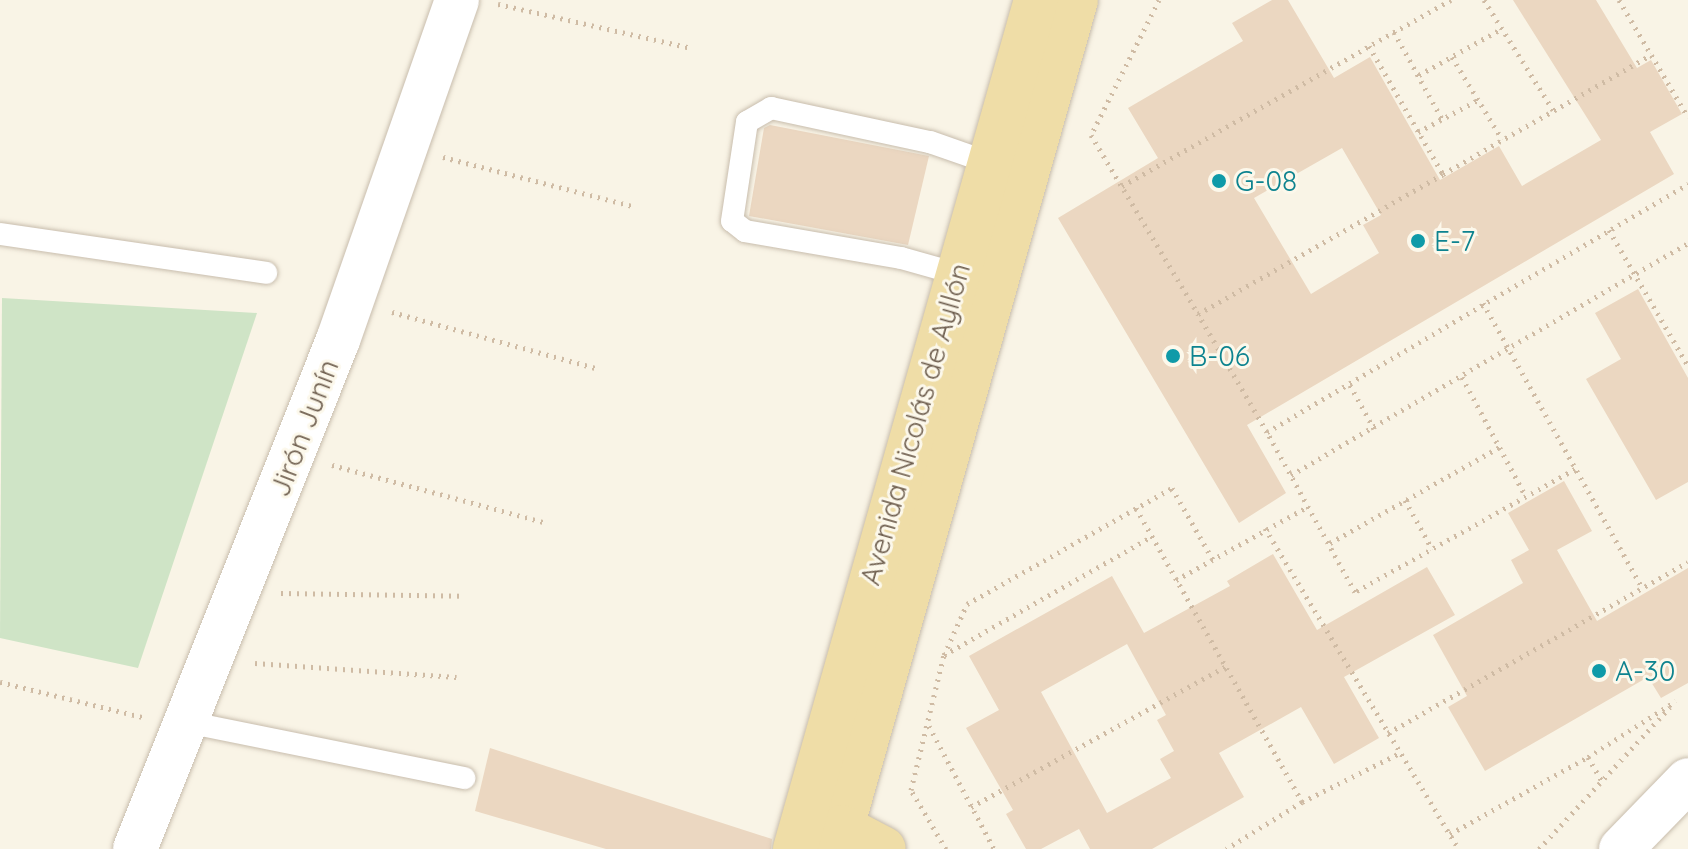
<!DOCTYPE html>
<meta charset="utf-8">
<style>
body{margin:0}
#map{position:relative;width:1688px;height:849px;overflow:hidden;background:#f9f4e6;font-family:Quicksand,sans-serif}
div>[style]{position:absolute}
.green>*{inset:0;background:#cfe4c6}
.building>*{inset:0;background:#ebd7c1}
.path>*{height:5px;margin-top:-2.5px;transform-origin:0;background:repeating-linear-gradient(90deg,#cfbba4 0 2px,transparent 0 8px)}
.roads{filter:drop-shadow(0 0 2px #c8bdad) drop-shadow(0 0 2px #c8bdad)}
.lane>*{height:22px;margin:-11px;padding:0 11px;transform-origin:11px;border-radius:11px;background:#fff}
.secondary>*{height:44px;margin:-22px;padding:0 22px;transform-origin:22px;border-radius:22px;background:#fff}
.primary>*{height:44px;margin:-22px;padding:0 22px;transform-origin:22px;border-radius:22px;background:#efdda7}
.dots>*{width:22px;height:22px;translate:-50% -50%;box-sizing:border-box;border:4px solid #fcf8eb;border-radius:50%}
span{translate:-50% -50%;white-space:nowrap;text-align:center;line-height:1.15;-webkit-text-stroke:6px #fcf8eb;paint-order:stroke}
.culture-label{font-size:28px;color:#0d838f}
.left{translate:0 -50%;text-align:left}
.street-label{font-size:28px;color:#6e5e4e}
</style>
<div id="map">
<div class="green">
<i style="clip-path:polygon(2px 298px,257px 313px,138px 668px,0 638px)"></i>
</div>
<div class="building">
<i style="clip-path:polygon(evenodd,1272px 0,1288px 0,1334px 78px,1370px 57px,1440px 180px,1499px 146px,1522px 186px,1601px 140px,1513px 0,1596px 0,1637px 68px,1651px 60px,1682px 114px,1650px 132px,1674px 174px,1247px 425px,1286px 493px,1239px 523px,1058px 218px,1158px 158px,1128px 108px,1243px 41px,1232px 23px,1272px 0,1342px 148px,1381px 215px,1363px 225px,1379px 253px,1311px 294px,1254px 198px,1342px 148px)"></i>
<i style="clip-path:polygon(770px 125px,929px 156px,908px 245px,749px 216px,764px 128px)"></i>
<i style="clip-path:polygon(1638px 289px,1688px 378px,1688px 482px,1656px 500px,1586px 379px,1621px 359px,1595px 313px)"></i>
<i style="clip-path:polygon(1564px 481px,1592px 531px,1557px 550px,1597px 621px,1688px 568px,1688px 683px,1661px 698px,1648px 677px,1485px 771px,1448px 707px,1467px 696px,1433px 635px,1523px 583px,1511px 560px,1529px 550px,1508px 513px)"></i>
<i style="clip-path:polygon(evenodd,1273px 554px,1317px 630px,1427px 567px,1455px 615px,1344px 677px,1379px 738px,1334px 764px,1301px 707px,1219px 753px,1244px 797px,1152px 849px,1090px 849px,1079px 829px,1041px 849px,1026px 849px,1006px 814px,1013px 810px,966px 728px,999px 710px,969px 656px,1112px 576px,1144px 633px,1230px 586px,1227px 581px,1273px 554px,1127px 644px,1166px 715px,1157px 720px,1174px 751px,1160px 759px,1171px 778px,1107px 813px,1041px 692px,1127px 644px)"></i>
<i style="clip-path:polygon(490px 748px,772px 839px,771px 849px,606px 849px,475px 811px)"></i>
</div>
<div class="path">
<i style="left:1159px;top:0;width:151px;rotate:116.7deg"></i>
<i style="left:1091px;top:135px;width:209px;rotate:59.1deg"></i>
<i style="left:1484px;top:0;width:130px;rotate:57.9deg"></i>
<i style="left:1619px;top:0;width:136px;rotate:59.5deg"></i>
<i style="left:498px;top:4px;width:195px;rotate:12.8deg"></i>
<i style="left:1394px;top:32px;width:99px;rotate:61.1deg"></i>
<i style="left:1369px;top:46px;width:148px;rotate:60deg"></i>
<i style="left:1443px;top:174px;width:240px;rotate:-29.8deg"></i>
<i style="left:1452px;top:57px;width:96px;rotate:58.6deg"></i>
<i style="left:1419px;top:75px;width:94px;rotate:-29.3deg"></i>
<i style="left:1418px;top:132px;width:68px;rotate:-28.1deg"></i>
<i style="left:443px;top:157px;width:195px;rotate:14.5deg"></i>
<i style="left:1122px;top:186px;width:378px;rotate:-29.5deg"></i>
<i style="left:1609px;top:230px;width:157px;rotate:59.8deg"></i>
<i style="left:1483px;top:303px;width:326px;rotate:60.8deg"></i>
<i style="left:392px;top:312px;width:211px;rotate:15.4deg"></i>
<i style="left:1462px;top:377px;width:134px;rotate:61.9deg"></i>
<i style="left:1350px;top:385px;width:50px;rotate:61.4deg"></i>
<i style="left:1267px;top:432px;width:137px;rotate:-120.3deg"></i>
<i style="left:1198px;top:314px;width:282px;rotate:-29.7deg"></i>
<i style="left:332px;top:465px;width:223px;rotate:15.1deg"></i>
<i style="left:1575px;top:469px;width:252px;rotate:150.8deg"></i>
<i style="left:1355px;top:592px;width:183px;rotate:-118.8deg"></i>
<i style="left:1267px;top:432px;width:489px;rotate:-30.5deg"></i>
<i style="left:1291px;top:475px;width:460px;rotate:-30.3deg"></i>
<i style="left:1405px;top:500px;width:56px;rotate:61.1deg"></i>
<i style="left:1136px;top:508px;width:338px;rotate:60.5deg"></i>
<i style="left:1302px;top:802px;width:89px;rotate:148.3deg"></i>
<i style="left:1265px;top:528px;width:375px;rotate:58.9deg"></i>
<i style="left:1330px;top:543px;width:195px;rotate:-29.5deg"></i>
<i style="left:1176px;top:580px;width:152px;rotate:-29.1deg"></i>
<i style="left:281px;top:593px;width:182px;rotate:0.9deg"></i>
<i style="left:944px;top:655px;width:238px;rotate:-29.7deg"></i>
<i style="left:255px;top:663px;width:202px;rotate:4deg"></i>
<i style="left:0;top:682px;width:147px;rotate:13.8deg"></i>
<i style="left:929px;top:726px;width:139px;rotate:62.1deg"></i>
<i style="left:1388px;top:733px;width:345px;rotate:-29.7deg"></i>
<i style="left:1588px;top:757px;width:30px;rotate:60deg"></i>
<i style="left:1302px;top:802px;width:110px;rotate:-26.6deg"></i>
<i style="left:971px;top:807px;width:291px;rotate:-28.9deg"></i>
<i style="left:1450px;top:834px;width:158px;rotate:-29.2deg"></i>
<i style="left:1588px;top:757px;width:104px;rotate:-32.5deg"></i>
<i style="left:946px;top:849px;width:69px;rotate:-120.7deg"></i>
<i style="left:911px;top:790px;width:139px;rotate:-76.3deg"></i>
<i style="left:944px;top:655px;width:56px;rotate:-65.7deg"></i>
<i style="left:967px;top:604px;width:236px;rotate:-29.5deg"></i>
<i style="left:1172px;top:488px;width:83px;rotate:60.3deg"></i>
<i style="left:1539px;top:849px;width:193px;rotate:-47.3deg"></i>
</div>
<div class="roads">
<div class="lane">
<i style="left:0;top:234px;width:269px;rotate:8.3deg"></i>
<i style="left:958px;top:274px;width:59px;rotate:-164.3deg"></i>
<i style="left:901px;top:258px;width:158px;rotate:-170.2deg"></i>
<i style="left:745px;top:231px;width:16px;rotate:-142deg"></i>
<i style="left:732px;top:221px;width:100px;rotate:-81.4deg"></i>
<i style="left:747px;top:122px;width:28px;rotate:-30deg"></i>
<i style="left:771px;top:108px;width:163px;rotate:12.1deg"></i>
<i style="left:930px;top:142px;width:64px;rotate:19.3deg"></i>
<i style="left:186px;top:722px;width:284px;rotate:11.4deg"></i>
</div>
<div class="secondary">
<i style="left:135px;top:849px;width:548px;rotate:-68.26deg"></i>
<i style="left:338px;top:340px;width:360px;rotate:-70.7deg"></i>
<i style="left:1621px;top:849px;width:96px;rotate:-45.8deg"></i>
</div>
<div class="primary">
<i style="left:842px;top:827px;width:859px;rotate:-74.2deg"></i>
<i style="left:817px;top:842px;width:29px;rotate:-31deg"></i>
<i style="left:842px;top:827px;width:47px;rotate:27.6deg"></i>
<i style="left:795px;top:849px;width:883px;rotate:-74.15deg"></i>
</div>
</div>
<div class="dots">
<i style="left:1219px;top:181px;background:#0f9aa8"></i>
<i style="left:1418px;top:241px;background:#0f9aa8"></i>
<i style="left:1173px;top:356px;background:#0f9aa8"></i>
<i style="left:1599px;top:671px;background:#0f9aa8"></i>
</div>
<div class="culture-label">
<span class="left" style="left:1235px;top:181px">G-08</span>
<span class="left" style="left:1434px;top:241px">E-7</span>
<span class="left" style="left:1189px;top:356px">B-06</span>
<span class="left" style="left:1615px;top:671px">A-30</span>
</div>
<div class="street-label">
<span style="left:915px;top:424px;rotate:-74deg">Avenida Nicolás de Ayllón</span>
<span style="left:304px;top:428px;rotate:-69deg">Jirón Junín</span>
</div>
</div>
